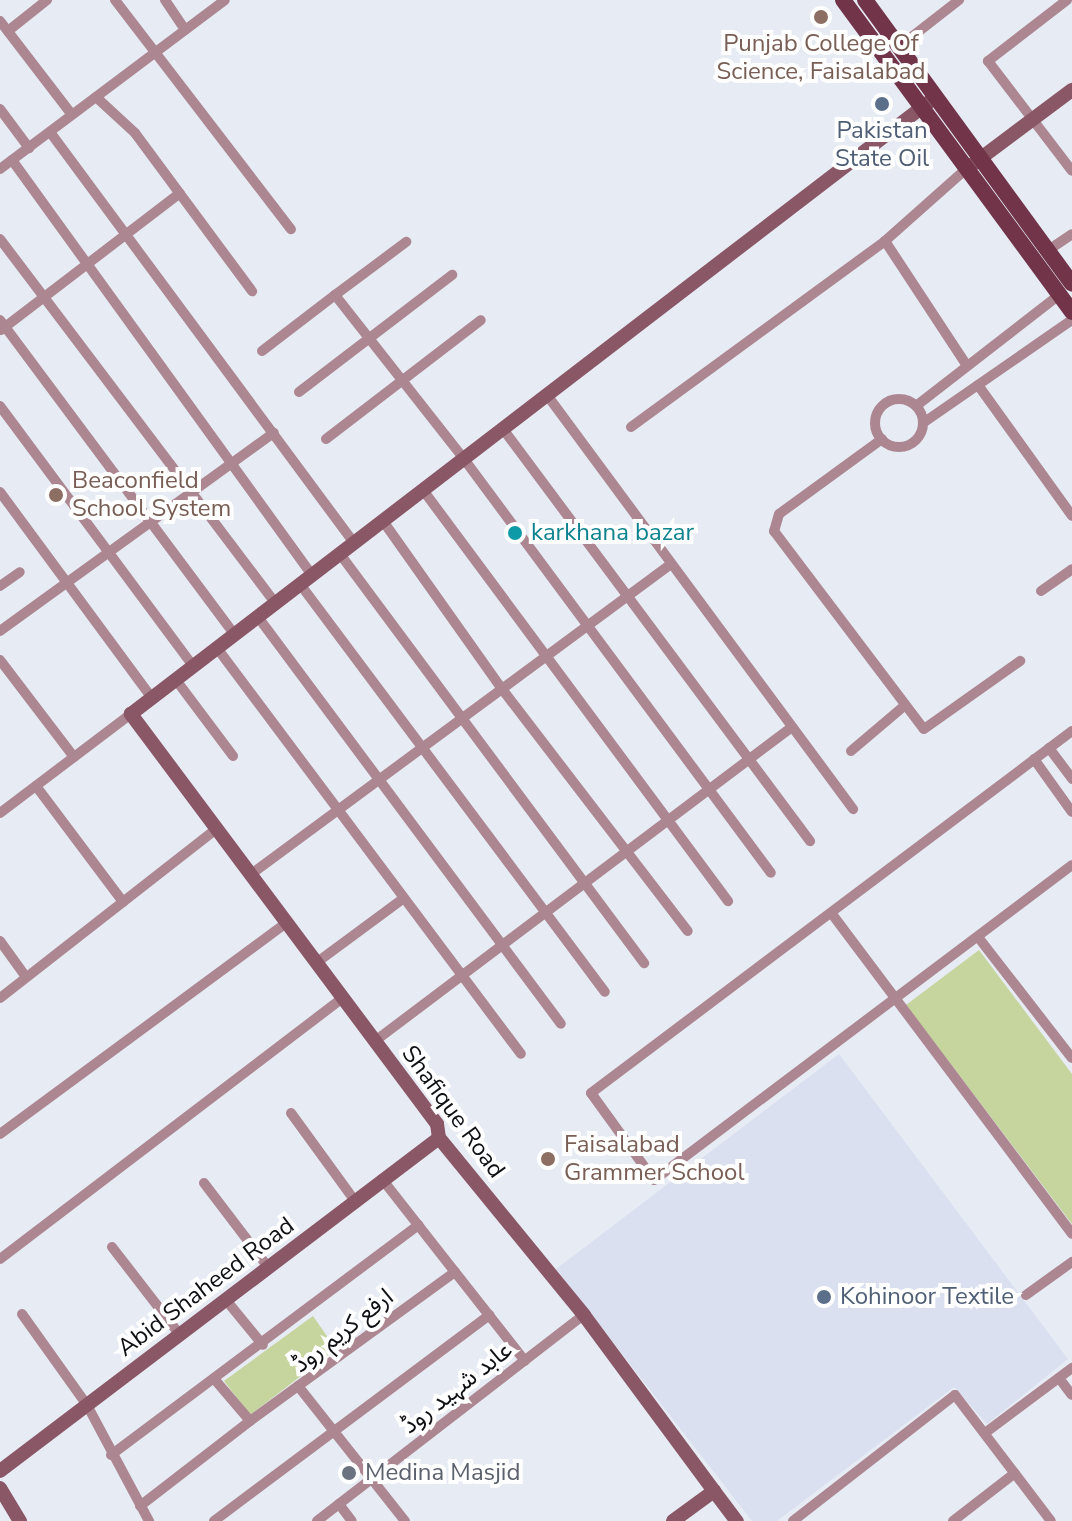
<!DOCTYPE html>
<meta charset="utf-8">
<style>
body{margin:0}
#map{position:relative;width:1072px;height:1521px;overflow:hidden;background:#e7ebf4;font-family:"Nunito Sans","Noto Sans Arabic",sans-serif}
div>[style]{position:absolute}
.built>*{inset:0;background:#dae0f0}
.green>*{inset:0;background:#c6d49d}
.street>*{height:10px;margin:-5px;padding:0 5px;transform-origin:5px;border-radius:5px;background:#ac8791}
.street>.ring{margin:-5px;padding:0;box-sizing:content-box;background:none;border:10px solid #ac8791;border-radius:50%}
.secondary>*{height:14px;margin:-7px;padding:0 7px;transform-origin:7px;border-radius:7px;background:#8a5766}
.primary>*{height:16px;margin:-8px;padding:0 8px;transform-origin:8px;border-radius:8px;background:#713449}
.dots>*{width:22px;height:22px;translate:-50% -50%;box-sizing:border-box;border:4px solid #fff;border-radius:50%}
span{translate:-50% -50%;white-space:nowrap;text-align:center;line-height:1.15;-webkit-text-stroke:8px #fff;paint-order:stroke}
.education-label{font-size:24px;color:#785e54}
.left{translate:0 -50%;text-align:left}
.service-label{font-size:24px;color:#4e5e75}
.culture-label{font-size:24px;color:#0d838f}
.street-label{font-size:24px;color:#0f1013}
.worship-label{font-size:24px;color:#5b616d}
</style>
<div id="map">
<div class="built">
<i style="clip-path:polygon(839px 1054px,1068px 1359px,987px 1424px,954px 1387px,777px 1521px,752px 1521px,556px 1269px)"></i>
</div>
<div class="green">
<i style="clip-path:polygon(979px 950px,1072px 1074px,1072px 1224px,906px 1005px)"></i>
<i style="clip-path:polygon(313px 1316px,336px 1349px,250px 1415px,224px 1381px)"></i>
</div>
<div class="street">
<i style="left:115px;top:0;width:289px;rotate:52.5deg"></i>
<i style="left:165px;top:0;width:36px;rotate:56deg"></i>
<i style="left:1067px;top:0;width:100px;rotate:142.3deg"></i>
<i style="left:988px;top:61px;width:138px;rotate:52.6deg"></i>
<i style="left:0;top:21px;width:118px;rotate:52.5deg"></i>
<i style="left:8px;top:31px;width:50px;rotate:-38.5deg"></i>
<i style="left:900px;top:46px;width:75px;rotate:-37.9deg"></i>
<i style="left:96px;top:97px;width:53px;rotate:42.7deg"></i>
<i style="left:135px;top:133px;width:197px;rotate:53.5deg"></i>
<i style="left:0;top:109px;width:49px;rotate:53.4deg"></i>
<i style="left:50px;top:132px;width:511px;rotate:53.51deg"></i>
<i style="left:12px;top:160px;width:512px;rotate:54.14deg"></i>
<i style="left:0;top:169px;width:281px;rotate:-36.9deg"></i>
<i style="left:0;top:239px;width:456px;rotate:52.9deg"></i>
<i style="left:885px;top:241px;width:149px;rotate:56.7deg"></i>
<i style="left:1047px;top:251px;width:30px;rotate:-34deg"></i>
<i style="left:335px;top:295px;width:89px;rotate:-36.7deg"></i>
<i style="left:0;top:320px;width:393px;rotate:53.3deg"></i>
<i style="left:1px;top:330px;width:225px;rotate:-37.4deg"></i>
<i style="left:262px;top:351px;width:92px;rotate:-37.5deg"></i>
<i style="left:335px;top:295px;width:209px;rotate:51.8deg"></i>
<i style="left:464px;top:459px;width:515px;rotate:53.44deg"></i>
<i style="left:978px;top:385px;width:161px;rotate:54.3deg"></i>
<i style="left:299px;top:392px;width:193px;rotate:-37.4deg"></i>
<i style="left:547px;top:395px;width:515px;rotate:53.53deg"></i>
<i class="ring" style="left:875px;top:399px;width:38px;height:38px"></i>
<i style="left:0;top:406px;width:324px;rotate:53.4deg"></i>
<i style="left:916px;top:406px;width:181px;rotate:-37.8deg"></i>
<i style="left:923px;top:423px;width:181px;rotate:-34.7deg"></i>
<i style="left:631px;top:427px;width:315px;rotate:-36.2deg"></i>
<i style="left:885px;top:241px;width:108px;rotate:-41.6deg"></i>
<i style="left:503px;top:429px;width:514px;rotate:53.31deg"></i>
<i style="left:326px;top:439px;width:195px;rotate:-37.5deg"></i>
<i style="left:882px;top:439px;width:127px;rotate:143.9deg"></i>
<i style="left:779px;top:514px;width:18px;rotate:106deg"></i>
<i style="left:774px;top:531px;width:248px;rotate:52.9deg"></i>
<i style="left:924px;top:729px;width:118px;rotate:-35.3deg"></i>
<i style="left:423px;top:490px;width:512px;rotate:53.42deg"></i>
<i style="left:0;top:492px;width:256px;rotate:53.6deg"></i>
<i style="left:383px;top:521px;width:206px;rotate:54.7deg"></i>
<i style="left:502px;top:689px;width:305px;rotate:52.5deg"></i>
<i style="left:340px;top:554px;width:510px;rotate:53.38deg"></i>
<i style="left:300px;top:584px;width:509px;rotate:53.22deg"></i>
<i style="left:0;top:586px;width:24px;rotate:-35deg"></i>
<i style="left:1041px;top:591px;width:38px;rotate:-35deg"></i>
<i style="left:258px;top:617px;width:507px;rotate:53.33deg"></i>
<i style="left:0;top:631px;width:338px;rotate:-35.9deg"></i>
<i style="left:217px;top:648px;width:507px;rotate:53.18deg"></i>
<i style="left:0;top:660px;width:122px;rotate:52.7deg"></i>
<i style="left:176px;top:680px;width:95px;rotate:53.1deg"></i>
<i style="left:1072px;top:731px;width:602px;rotate:143.03deg"></i>
<i style="left:591px;top:1093px;width:107px;rotate:54.1deg"></i>
<i style="left:654px;top:1180px;width:523px;rotate:-37deg"></i>
<i style="left:1049px;top:748px;width:39px;rotate:53deg"></i>
<i style="left:851px;top:751px;width:70px;rotate:-40.3deg"></i>
<i style="left:1034px;top:759px;width:65px;rotate:54.4deg"></i>
<i style="left:36px;top:786px;width:145px;rotate:53.1deg"></i>
<i style="left:0;top:813px;width:164px;rotate:-37.1deg"></i>
<i style="left:250px;top:875px;width:523px;rotate:-36.45deg"></i>
<i style="left:832px;top:914px;width:400px;rotate:53.1deg"></i>
<i style="left:978px;top:937px;width:153px;rotate:52.2deg"></i>
<i style="left:0;top:941px;width:44px;rotate:54.2deg"></i>
<i style="left:316px;top:963px;width:109px;rotate:-36.5deg"></i>
<i style="left:0;top:998px;width:274px;rotate:-38deg"></i>
<i style="left:375px;top:1041px;width:522px;rotate:-36.98deg"></i>
<i style="left:291px;top:1113px;width:109px;rotate:54deg"></i>
<i style="left:0;top:1134px;width:355px;rotate:-36.4deg"></i>
<i style="left:382px;top:1179px;width:118px;rotate:51.9deg"></i>
<i style="left:204px;top:1183px;width:106px;rotate:52.7deg"></i>
<i style="left:112px;top:1247px;width:111px;rotate:52.3deg"></i>
<i style="left:0;top:1259px;width:431px;rotate:-37.3deg"></i>
<i style="left:1026px;top:1295px;width:57px;rotate:-35.7deg"></i>
<i style="left:226px;top:1300px;width:58px;rotate:50.6deg"></i>
<i style="left:22px;top:1314px;width:112px;rotate:54.5deg"></i>
<i style="left:87px;top:1405px;width:132px;rotate:61.9deg"></i>
<i style="left:1059px;top:1378px;width:21px;rotate:53deg"></i>
<i style="left:216px;top:1381px;width:52px;rotate:49.6deg"></i>
<i style="left:250px;top:1421px;width:59px;rotate:-36.1deg"></i>
<i style="left:985px;top:1433px;width:109px;rotate:-36.8deg"></i>
<i style="left:111px;top:1455px;width:384px;rotate:-36.8deg"></i>
<i style="left:339px;top:1504px;width:21px;rotate:53deg"></i>
<i style="left:140px;top:1506px;width:139px;rotate:-37.7deg"></i>
<i style="left:214px;top:1521px;width:344px;rotate:-36.8deg"></i>
<i style="left:317px;top:1521px;width:337px;rotate:-37.7deg"></i>
<i style="left:405px;top:1521px;width:172px;rotate:-128.4deg"></i>
<i style="left:298px;top:1386px;width:194px;rotate:-36deg"></i>
<i style="left:455px;top:1272px;width:113px;rotate:51.8deg"></i>
<i style="left:793px;top:1521px;width:205px;rotate:-37.9deg"></i>
<i style="left:955px;top:1395px;width:158px;rotate:52.7deg"></i>
<i style="left:953px;top:1521px;width:78px;rotate:-37.7deg"></i>
</div>
<div class="secondary">
<i style="left:973px;top:164px;width:124px;rotate:-36.8deg"></i>
<i style="left:0;top:1471px;width:551px;rotate:-37.18deg"></i>
<i style="left:0;top:1488px;width:39px;rotate:59deg"></i>
<i style="left:714px;top:1491px;width:38px;rotate:53deg"></i>
<i style="left:673px;top:1521px;width:51px;rotate:-36.2deg"></i>
<i style="left:714px;top:1491px;width:219px;rotate:-126.5deg"></i>
<i style="left:584px;top:1315px;width:229px;rotate:-129.3deg"></i>
<i style="left:439px;top:1138px;width:14px;rotate:-98deg"></i>
<i style="left:437px;top:1124px;width:512px;rotate:-126.74deg"></i>
<i style="left:131px;top:714px;width:1006px;rotate:-37.49deg"></i>
</div>
<div class="primary">
<i style="left:843px;top:0;width:387px;rotate:53.7deg"></i>
<i style="left:865px;top:0;width:351px;rotate:53.9deg"></i>
</div>
<div class="dots">
<i style="left:821px;top:17px;background:#8d6e63"></i>
<i style="left:882px;top:104px;background:#5c6f8a"></i>
<i style="left:56px;top:495px;background:#8d6e63"></i>
<i style="left:515px;top:533px;background:#0f9aa8"></i>
<i style="left:548px;top:1159px;background:#8d6e63"></i>
<i style="left:824px;top:1297px;background:#5c6f8a"></i>
<i style="left:349px;top:1473px;background:#6b7280"></i>
</div>
<div class="education-label">
<span style="left:821px;top:58px">Punjab College Of<br>Science, Faisalabad</span>
<span class="left" style="left:72px;top:495px">Beaconfield<br>School System</span>
<span class="left" style="left:564px;top:1159px">Faisalabad<br>Grammer School</span>
</div>
<div class="service-label">
<span style="left:882px;top:145px">Pakistan<br>State Oil</span>
<span class="left" style="left:840px;top:1297px">Kohinoor Textile</span>
</div>
<div class="culture-label">
<span class="left" style="left:531px;top:533px">karkhana bazar</span>
</div>
<div class="street-label">
<span style="left:453px;top:1112px;rotate:54deg">Shafique Road</span>
<span style="left:206px;top:1287px;rotate:-37deg">Abid Shaheed Road</span>
<span style="left:343px;top:1331px;rotate:-38deg">ارفع کریم روڈ</span>
<span style="left:457px;top:1388px;rotate:-38deg">عابد شہید روڈ</span>
</div>
<div class="worship-label">
<span class="left" style="left:365px;top:1473px">Medina Masjid</span>
</div>
</div>
